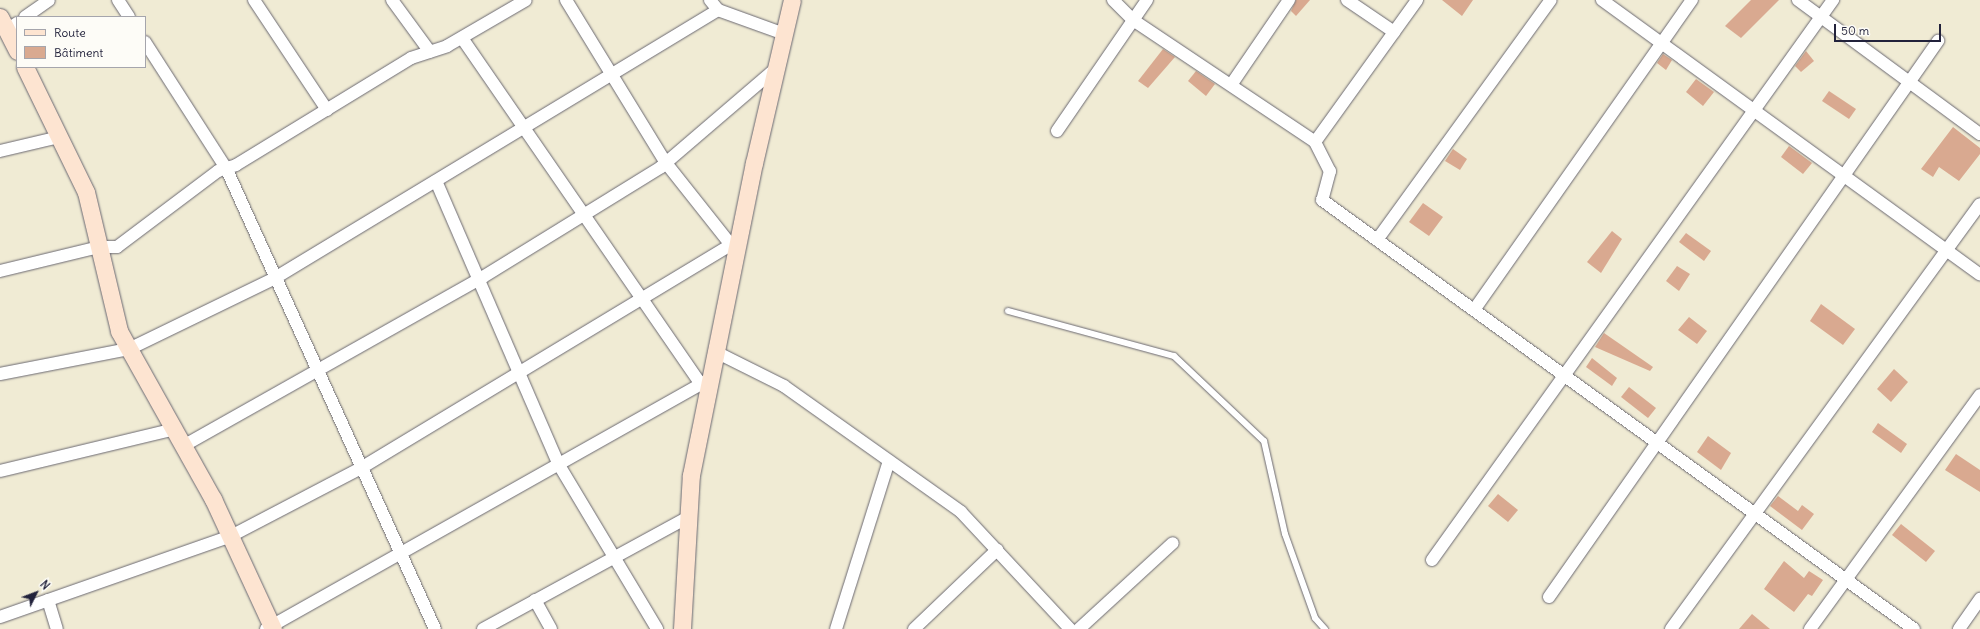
<!DOCTYPE html>
<meta charset="utf-8">
<style>
body{margin:0}
#map{position:relative;width:1980px;height:629px;overflow:hidden;background:#f0ebd4;font-family:Delius,sans-serif}
div>[style]{position:absolute}
.building>*{inset:0;background:#d9a990}
.roads{filter:drop-shadow(0 0 1px #6a6871) drop-shadow(0 0 1px #6a6871)}
.lane>*{height:6px;margin:-3px;padding:0 3px;transform-origin:3px;border-radius:3px;background:#fff}
.street>*{height:12px;margin:-6px;padding:0 6px;transform-origin:6px;border-radius:6px;background:#fff}
.secondary>*{height:17px;margin:-8.5px;padding:0 8.5px;transform-origin:8.5px;border-radius:8.5px;background:#fde4d1}
span{translate:-50% -50%;white-space:nowrap;text-align:center;line-height:1.15;-webkit-text-stroke:3px #fdfcf7;paint-order:stroke}
.legend{position:absolute;left:16px;top:16px;width:130px;height:52px;box-sizing:border-box;background:#fdfcf7;border:1px solid #a5a5ac;margin:0;padding:5px 7px;list-style:none;font-size:12px;color:#22223b}
.legend li{display:flex;align-items:center;gap:8px;height:20px}
.legend b{width:20px;border:1px solid #a5a5ac}
.north{position:absolute;left:16px;top:573px;width:40px;height:40px;-webkit-text-stroke:3px #fdfcf7;paint-order:stroke;rotate:48deg;font-size:11px;font-weight:700;line-height:16px;text-align:center;color:#22223b}
.north::after{content:'';display:block;margin:auto;width:14px;height:18px;background:#22223b;clip-path:polygon(50% 0,100% 100%,50% 72%,0 100%)}
.scale{position:absolute;left:1834px;top:24px;width:107px;height:18px;box-sizing:border-box;border:2px solid #22223b;border-top:0;padding-left:5px;font-size:12px;line-height:14px;white-space:nowrap;color:#22223b;-webkit-text-stroke:3px #fdfcf7;paint-order:stroke}
</style>
<div id="map">
<div class="building">
<i style="clip-path:polygon(1296px 0,1310px 0,1296px 16px,1291px 11px)"></i>
<i style="clip-path:polygon(1442px 0,1473px 0,1462px 16px)"></i>
<i style="clip-path:polygon(1751px 0,1779px 0,1741px 38px,1725px 26px)"></i>
<i style="clip-path:polygon(1163px 49px,1175px 57px,1148px 88px,1138px 81px)"></i>
<i style="clip-path:polygon(1806px 51px,1814px 61px,1801px 72px,1795px 66px)"></i>
<i style="clip-path:polygon(1663px 54px,1672px 60px,1666px 70px,1657px 63px)"></i>
<i style="clip-path:polygon(1196px 71px,1215px 84px,1206px 96px,1188px 81px)"></i>
<i style="clip-path:polygon(1696px 79px,1714px 92px,1703px 106px,1686px 92px)"></i>
<i style="clip-path:polygon(1829px 91px,1856px 109px,1849px 119px,1822px 101px)"></i>
<i style="clip-path:polygon(1953px 127px,1980px 148px,1980px 154px,1959px 181px,1939px 167px,1933px 177px,1921px 169px)"></i>
<i style="clip-path:polygon(1789px 146px,1812px 163px,1803px 174px,1781px 157px)"></i>
<i style="clip-path:polygon(1453px 149px,1467px 159px,1460px 170px,1445px 161px)"></i>
<i style="clip-path:polygon(1423px 203px,1443px 217px,1429px 236px,1409px 222px)"></i>
<i style="clip-path:polygon(1612px 231px,1622px 239px,1601px 273px,1587px 262px)"></i>
<i style="clip-path:polygon(1686px 233px,1711px 251px,1704px 261px,1679px 242px)"></i>
<i style="clip-path:polygon(1677px 266px,1690px 274px,1679px 291px,1666px 281px)"></i>
<i style="clip-path:polygon(1821px 304px,1855px 329px,1843px 345px,1810px 321px)"></i>
<i style="clip-path:polygon(1689px 317px,1707px 331px,1697px 344px,1678px 330px)"></i>
<i style="clip-path:polygon(1604px 333px,1653px 367px,1650px 371px,1595px 347px)"></i>
<i style="clip-path:polygon(1592px 358px,1617px 378px,1612px 386px,1586px 367px)"></i>
<i style="clip-path:polygon(1894px 369px,1908px 382px,1891px 402px,1877px 389px)"></i>
<i style="clip-path:polygon(1629px 387px,1656px 408px,1648px 418px,1621px 397px)"></i>
<i style="clip-path:polygon(1878px 423px,1907px 444px,1901px 453px,1872px 432px)"></i>
<i style="clip-path:polygon(1708px 436px,1731px 453px,1721px 470px,1697px 452px)"></i>
<i style="clip-path:polygon(1956px 454px,1980px 470px,1980px 492px,1945px 470px)"></i>
<i style="clip-path:polygon(1498px 494px,1518px 510px,1508px 522px,1488px 506px)"></i>
<i style="clip-path:polygon(1778px 496px,1798px 511px,1802px 505px,1814px 514px,1802px 530px,1770px 506px)"></i>
<i style="clip-path:polygon(1901px 524px,1935px 551px,1926px 562px,1892px 535px)"></i>
<i style="clip-path:polygon(1784px 561px,1804px 578px,1809px 571px,1823px 580px,1812px 596px,1808px 594px,1794px 612px,1764px 589px)"></i>
<i style="clip-path:polygon(1752px 614px,1770px 629px,1739px 629px)"></i>
</div>
<div class="roads">
<div class="lane">
<i style="left:1008px;top:311px;width:172px;rotate:15.2deg"></i>
<i style="left:1174px;top:356px;width:124px;rotate:43.4deg"></i>
<i style="left:1264px;top:441px;width:95px;rotate:77.3deg"></i>
<i style="left:1285px;top:534px;width:89px;rotate:70.3deg"></i>
<i style="left:1315px;top:618px;width:15px;rotate:48deg"></i>
</div>
<div class="street">
<i style="left:118px;top:0;width:20px;rotate:57deg"></i>
<i style="left:254px;top:0;width:132px;rotate:56.4deg"></i>
<i style="left:392px;top:0;width:64px;rotate:53.8deg"></i>
<i style="left:566px;top:0;width:191px;rotate:58.5deg"></i>
<i style="left:666px;top:163px;width:105px;rotate:51.6deg"></i>
<i style="left:710px;top:0;width:13px;rotate:51deg"></i>
<i style="left:718px;top:10px;width:68px;rotate:19.8deg"></i>
<i style="left:1113px;top:0;width:28px;rotate:45deg"></i>
<i style="left:1133px;top:20px;width:219px;rotate:33.8deg"></i>
<i style="left:1315px;top:142px;width:33px;rotate:63deg"></i>
<i style="left:1330px;top:171px;width:30px;rotate:105deg"></i>
<i style="left:1322px;top:200px;width:731px;rotate:35.93deg"></i>
<i style="left:1347px;top:0;width:57px;rotate:34.2deg"></i>
<i style="left:1602px;top:0;width:467px;rotate:36deg"></i>
<i style="left:1798px;top:0;width:226px;rotate:36.4deg"></i>
<i style="left:25px;top:17px;width:29px;rotate:-35deg"></i>
<i style="left:7px;top:30px;width:12px;rotate:-35deg"></i>
<i style="left:462px;top:38px;width:419px;rotate:55.4deg"></i>
<i style="left:145px;top:42px;width:150px;rotate:57.3deg"></i>
<i style="left:226px;top:168px;width:506px;rotate:65.61deg"></i>
<i style="left:1231px;top:85px;width:103px;rotate:-55.7deg"></i>
<i style="left:1057px;top:131px;width:159px;rotate:-55.5deg"></i>
<i style="left:1315px;top:142px;width:175px;rotate:-54.3deg"></i>
<i style="left:0;top:151px;width:61px;rotate:-13.3deg"></i>
<i style="left:436px;top:181px;width:309px;rotate:66.6deg"></i>
<i style="left:559px;top:465px;width:191px;rotate:59.1deg"></i>
<i style="left:1377px;top:240px;width:296px;rotate:-54.1deg"></i>
<i style="left:0;top:271px;width:102px;rotate:-13.6deg"></i>
<i style="left:99px;top:247px;width:18px"></i>
<i style="left:117px;top:247px;width:126px;rotate:-37deg"></i>
<i style="left:218px;top:171px;width:19px;rotate:-18deg"></i>
<i style="left:236px;top:165px;width:205px;rotate:-31.4deg"></i>
<i style="left:411px;top:58px;width:38px;rotate:-18deg"></i>
<i style="left:447px;top:46px;width:91px;rotate:-30.2deg"></i>
<i style="left:1474px;top:310px;width:379px;rotate:-54.9deg"></i>
<i style="left:716px;top:352px;width:76px;rotate:26.6deg"></i>
<i style="left:784px;top:386px;width:217px;rotate:35.4deg"></i>
<i style="left:961px;top:512px;width:160px;rotate:47deg"></i>
<i style="left:0;top:374px;width:131px;rotate:-11deg"></i>
<i style="left:129px;top:349px;width:162px;rotate:-25.9deg"></i>
<i style="left:275px;top:278px;width:518px;rotate:-31.17deg"></i>
<i style="left:183px;top:446px;width:344px;rotate:-29.4deg"></i>
<i style="left:483px;top:277px;width:209px;rotate:-31.7deg"></i>
<i style="left:661px;top:167px;width:149px;rotate:-40.6deg"></i>
<i style="left:0;top:471px;width:180px;rotate:-13.5deg"></i>
<i style="left:1432px;top:560px;width:689px;rotate:-54.39deg"></i>
<i style="left:1549px;top:597px;width:679px;rotate:-55.02deg"></i>
<i style="left:48px;top:600px;width:30px;rotate:73deg"></i>
<i style="left:535px;top:600px;width:33px;rotate:61deg"></i>
<i style="left:0;top:617px;width:245px;rotate:-19.3deg"></i>
<i style="left:231px;top:536px;width:147px;rotate:-27.6deg"></i>
<i style="left:361px;top:468px;width:440px;rotate:-31.1deg"></i>
<i style="left:266px;top:629px;width:510px;rotate:-29.38deg"></i>
<i style="left:483px;top:629px;width:234px;rotate:-28.6deg"></i>
<i style="left:836px;top:629px;width:176px;rotate:-72.5deg"></i>
<i style="left:914px;top:629px;width:115px;rotate:-43.6deg"></i>
<i style="left:1079px;top:629px;width:127px;rotate:-42.5deg"></i>
<i style="left:1671px;top:629px;width:525px;rotate:-53.98deg"></i>
<i style="left:1810px;top:629px;width:289px;rotate:-54deg"></i>
<i style="left:1959px;top:629px;width:37px;rotate:-55deg"></i>
</div>
<div class="secondary">
<i style="left:0;top:17px;width:38px;rotate:63deg"></i>
<i style="left:25px;top:67px;width:139px;rotate:64deg"></i>
<i style="left:86px;top:192px;width:143px;rotate:76.6deg"></i>
<i style="left:119px;top:331px;width:193px;rotate:60.8deg"></i>
<i style="left:213px;top:499px;width:143px;rotate:65.2deg"></i>
<i style="left:682px;top:629px;width:154px;rotate:-86.7deg"></i>
<i style="left:691px;top:475px;width:318px;rotate:-78.6deg"></i>
<i style="left:754px;top:163px;width:167px;rotate:-76.9deg"></i>
</div>
</div>
<ul class="legend">
<li><b style="height:5px;background:#fde4d1"></b>Route</li>
<li><b style="height:11px;background:#d9a990"></b>Bâtiment</li>
</ul>
<div class="north">N</div>
<div class="scale">50 m</div>
</div>
